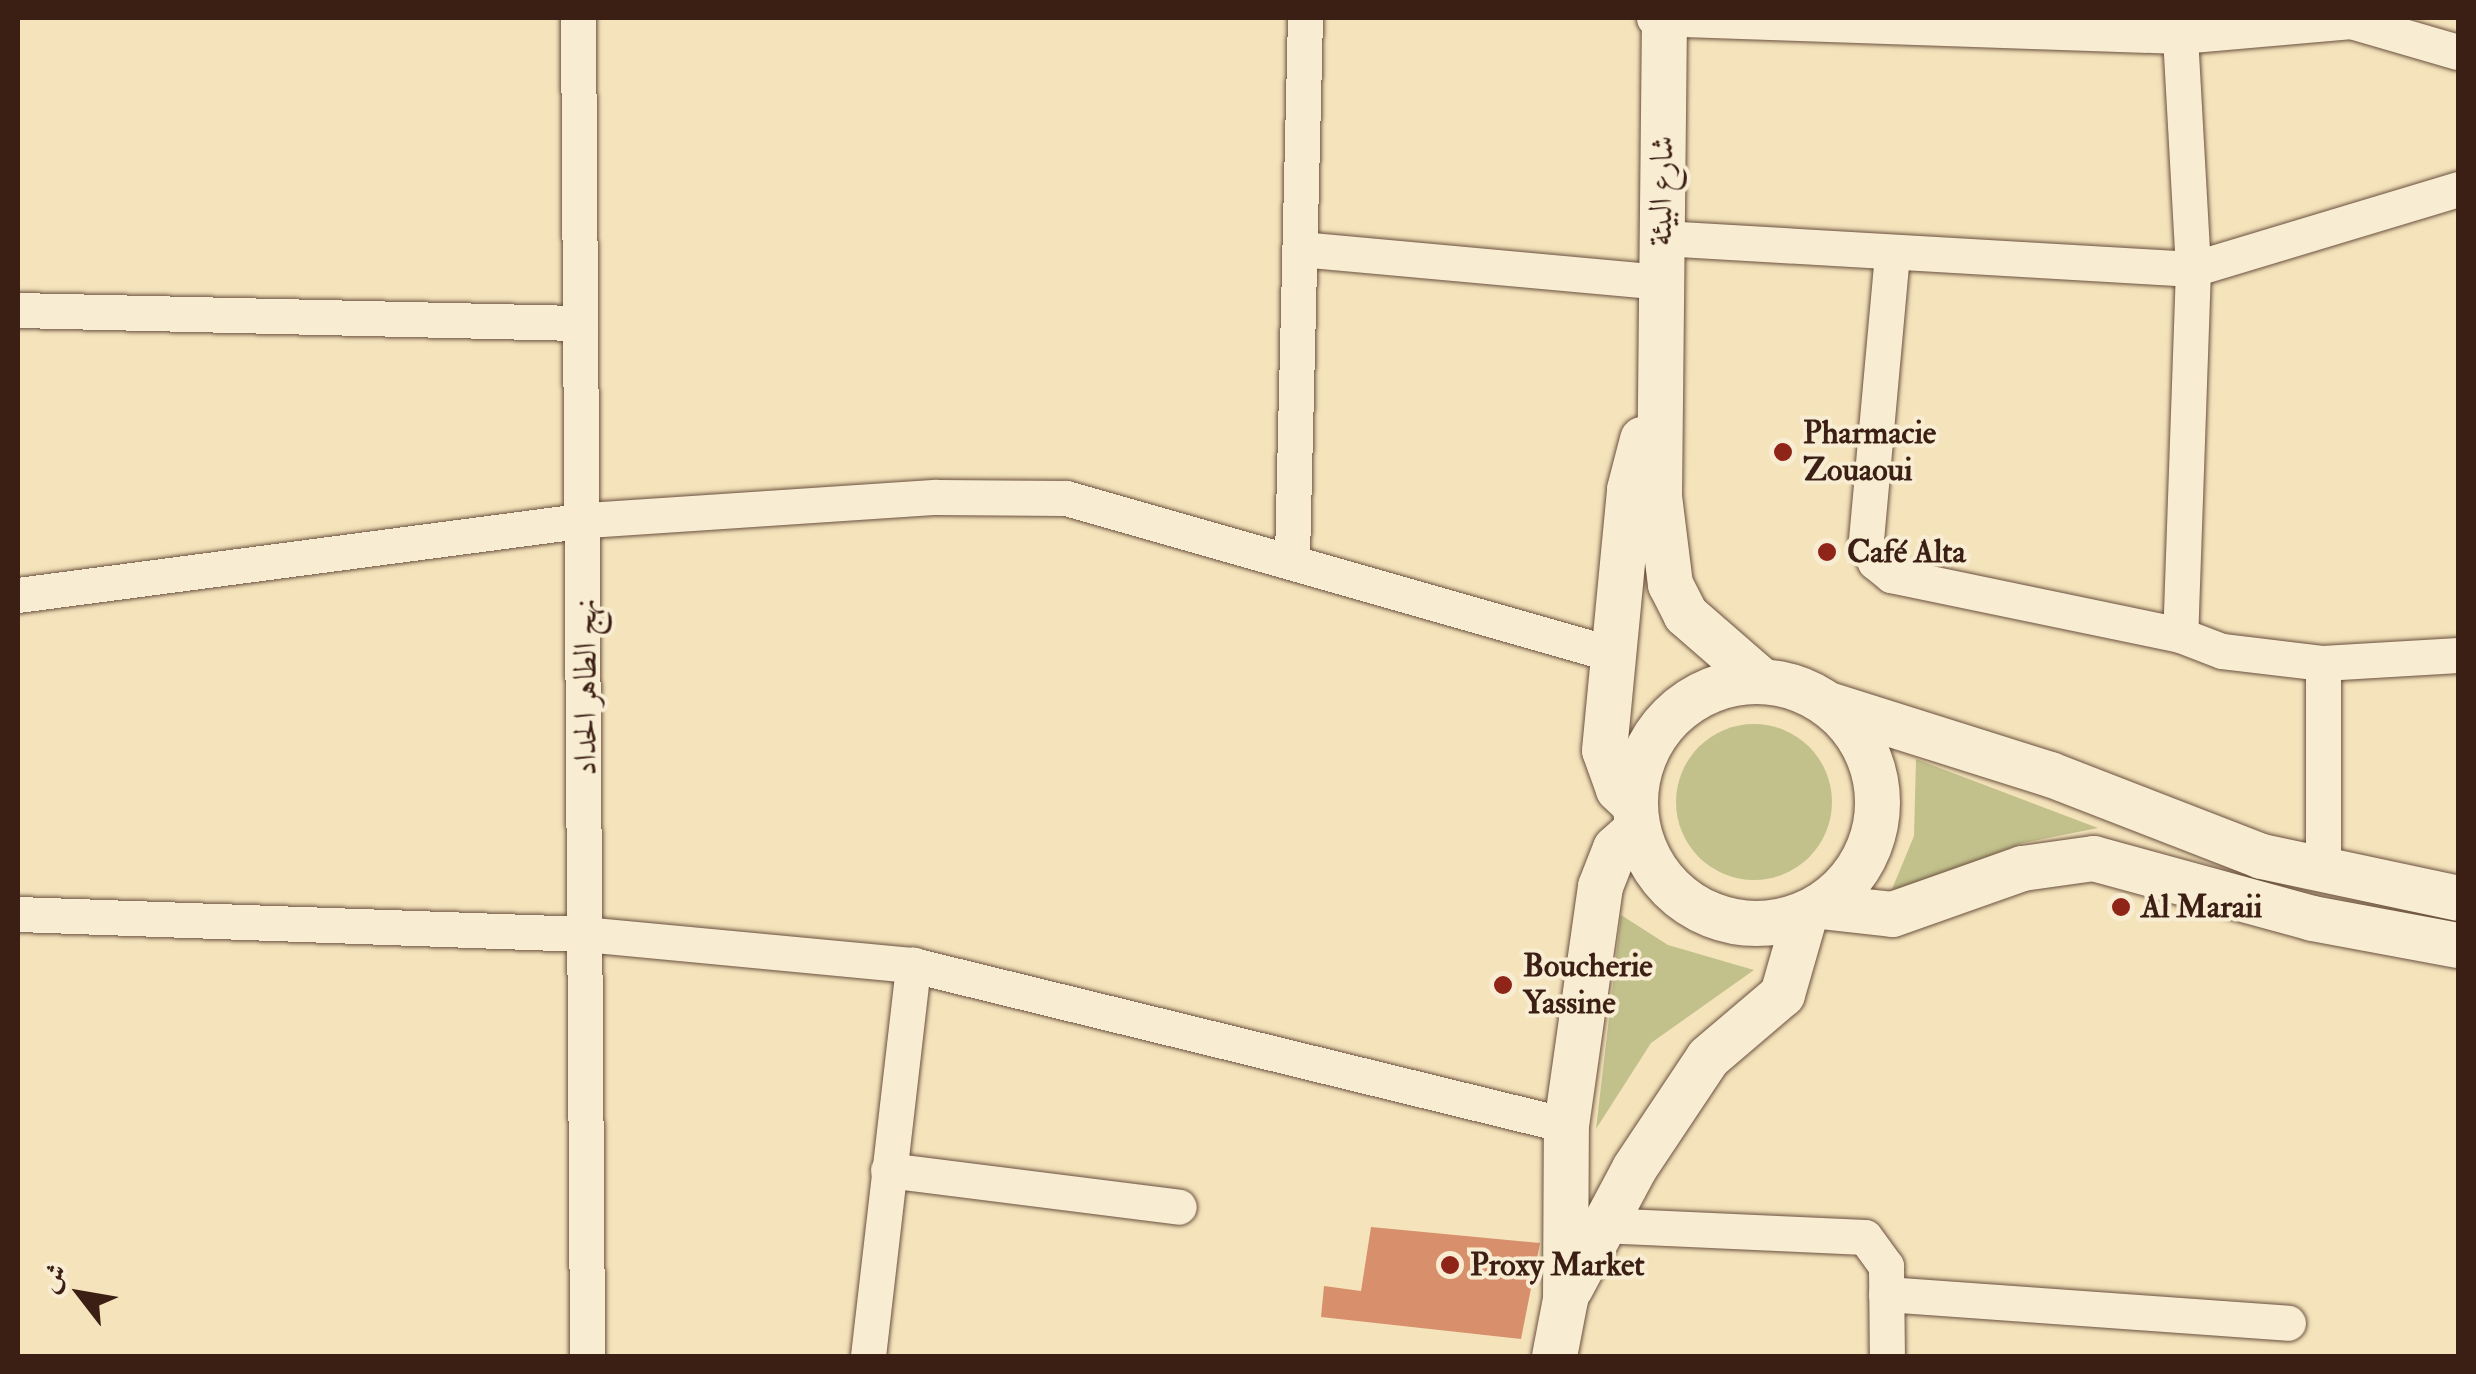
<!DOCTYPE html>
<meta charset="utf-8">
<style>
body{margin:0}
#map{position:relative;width:2476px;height:1374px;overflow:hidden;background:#f4e3bb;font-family:"IM FELL Double Pica",Amiri,serif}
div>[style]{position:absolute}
.green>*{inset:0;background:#c2c18c}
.round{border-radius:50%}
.building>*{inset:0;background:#d8906c}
.roads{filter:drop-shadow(0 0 2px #6a503e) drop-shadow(0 0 2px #6a503e)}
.minor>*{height:35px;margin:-17.5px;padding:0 17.5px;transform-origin:17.5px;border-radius:17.5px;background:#f8edd3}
.tertiary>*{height:45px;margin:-22.5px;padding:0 22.5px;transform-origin:22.5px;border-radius:22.5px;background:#f8edd3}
.tertiary>.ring{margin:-22.5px;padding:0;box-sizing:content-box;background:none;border:45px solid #f8edd3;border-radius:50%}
.dots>*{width:28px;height:28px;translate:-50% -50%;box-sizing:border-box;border:5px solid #f8edd3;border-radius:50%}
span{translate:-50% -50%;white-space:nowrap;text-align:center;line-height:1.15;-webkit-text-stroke:8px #f8edd3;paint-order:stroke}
.street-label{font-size:32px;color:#3c1f14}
.poi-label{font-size:32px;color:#3c1f14;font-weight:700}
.left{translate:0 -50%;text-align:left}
.frame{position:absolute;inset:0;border:20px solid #3c1f14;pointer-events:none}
.north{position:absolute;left:30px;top:1244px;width:100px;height:100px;-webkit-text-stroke:8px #f8edd3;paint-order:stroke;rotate:301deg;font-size:28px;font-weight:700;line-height:40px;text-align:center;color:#3c1f14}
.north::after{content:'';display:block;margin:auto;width:35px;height:45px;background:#3c1f14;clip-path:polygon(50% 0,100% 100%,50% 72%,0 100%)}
</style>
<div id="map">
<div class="green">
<i class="round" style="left:1676px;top:724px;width:156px;height:156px"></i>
<i style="clip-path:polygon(1916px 759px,2098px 828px,2023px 843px,1890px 894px,1914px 836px)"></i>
<i style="clip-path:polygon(1621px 915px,1668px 945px,1754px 970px,1651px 1043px,1596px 1129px)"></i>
</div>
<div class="building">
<i style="clip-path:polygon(1371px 1227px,1540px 1243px,1521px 1339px,1321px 1317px,1324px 1286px,1361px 1291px)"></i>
</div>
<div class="roads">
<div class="minor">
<i style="left:578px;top:18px;width:1338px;rotate:89.61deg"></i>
<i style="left:1654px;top:18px;width:526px;rotate:1.96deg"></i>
<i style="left:2180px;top:36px;width:172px;rotate:-5deg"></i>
<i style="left:2351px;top:21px;width:111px;rotate:16.2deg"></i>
<i style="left:2179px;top:18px;width:251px;rotate:86.8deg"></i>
<i style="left:2193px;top:269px;width:277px;rotate:-16.8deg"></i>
<i style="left:1662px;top:238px;width:532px;rotate:3.34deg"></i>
<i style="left:2193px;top:269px;width:366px;rotate:92deg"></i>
<i style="left:1300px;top:249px;width:362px;rotate:5.2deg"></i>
<i style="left:1892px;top:254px;width:289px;rotate:95.2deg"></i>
<i style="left:1866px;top:542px;width:22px;rotate:66deg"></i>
<i style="left:1875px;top:562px;width:21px;rotate:39deg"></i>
<i style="left:1891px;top:575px;width:295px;rotate:11.7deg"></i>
<i style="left:2180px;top:635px;width:45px;rotate:20.9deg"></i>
<i style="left:2222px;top:651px;width:102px;rotate:6.8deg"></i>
<i style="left:18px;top:310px;width:561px;rotate:1.33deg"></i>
<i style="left:1292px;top:557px;width:539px;rotate:-88.62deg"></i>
<i style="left:18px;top:595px;width:574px;rotate:-7.51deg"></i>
<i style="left:587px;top:520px;width:350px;rotate:-3.8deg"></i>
<i style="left:936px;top:497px;width:130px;rotate:0.4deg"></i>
<i style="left:1066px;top:498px;width:568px;rotate:15.95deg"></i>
<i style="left:2323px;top:872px;width:209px;rotate:-90deg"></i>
<i style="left:2323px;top:663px;width:135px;rotate:-3.4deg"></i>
<i style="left:18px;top:914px;width:566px;rotate:2.02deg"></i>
<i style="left:584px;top:934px;width:330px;rotate:5.4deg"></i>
<i style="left:913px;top:965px;width:672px;rotate:13.77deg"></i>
<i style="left:888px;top:1170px;width:293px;rotate:7.2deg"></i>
<i style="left:1601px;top:1225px;width:264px;rotate:2.6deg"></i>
<i style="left:1865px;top:1237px;width:36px;rotate:54deg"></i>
<i style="left:1886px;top:1266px;width:90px;rotate:89.4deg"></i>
<i style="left:1886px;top:1294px;width:403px;rotate:4.1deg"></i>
<i style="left:868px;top:1356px;width:394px;rotate:-83.4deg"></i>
</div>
<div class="tertiary">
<i style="left:1664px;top:18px;width:478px;rotate:90.6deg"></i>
<i style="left:1659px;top:496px;width:89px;rotate:82.9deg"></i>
<i style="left:1670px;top:584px;width:34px;rotate:63deg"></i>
<i style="left:1685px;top:614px;width:101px;rotate:41deg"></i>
<i class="ring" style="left:1635px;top:681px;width:197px;height:197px"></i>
<i style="left:1831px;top:705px;width:230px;rotate:17.5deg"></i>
<i style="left:2050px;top:774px;width:226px;rotate:21.2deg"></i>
<i style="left:2261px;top:856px;width:201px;rotate:12deg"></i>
<i style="left:1634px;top:804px;width:22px;rotate:-137deg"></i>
<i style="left:1618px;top:789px;width:41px;rotate:-109.7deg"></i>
<i style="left:1604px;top:750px;width:262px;rotate:-84.5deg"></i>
<i style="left:1629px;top:489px;width:52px;rotate:-75.4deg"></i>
<i style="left:1820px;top:906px;width:72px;rotate:6.3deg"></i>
<i style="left:1892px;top:914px;width:138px;rotate:-19.5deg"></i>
<i style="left:2022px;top:868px;width:72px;rotate:-8deg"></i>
<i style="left:2093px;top:858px;width:227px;rotate:15.3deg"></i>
<i style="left:2312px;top:918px;width:148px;rotate:10.5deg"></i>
<i style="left:1570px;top:1288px;width:136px;rotate:-61.9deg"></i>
<i style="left:1634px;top:1168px;width:133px;rotate:-56.3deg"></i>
<i style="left:1708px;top:1057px;width:97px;rotate:-40.4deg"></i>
<i style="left:1782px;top:994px;width:83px;rotate:-74deg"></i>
<i style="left:1554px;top:1356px;width:58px;rotate:-79.1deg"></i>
<i style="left:1565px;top:1299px;width:174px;rotate:-89.7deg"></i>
<i style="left:1566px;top:1125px;width:241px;rotate:-81.9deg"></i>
<i style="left:1600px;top:886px;width:41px;rotate:-68.5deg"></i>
<i style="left:1615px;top:848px;width:28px;rotate:-42deg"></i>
</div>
</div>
<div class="dots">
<i style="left:1783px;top:452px;background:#8f2418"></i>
<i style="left:1827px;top:552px;background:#8f2418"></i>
<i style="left:2121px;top:907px;background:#8f2418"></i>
<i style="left:1503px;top:985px;background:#8f2418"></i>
<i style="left:1450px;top:1265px;background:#8f2418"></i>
</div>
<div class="street-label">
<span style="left:1662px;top:191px;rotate:-89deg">شارع البيئة</span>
<span style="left:586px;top:687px;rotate:-90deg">نهج الطاهر الحداد</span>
</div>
<div class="poi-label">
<span class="left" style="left:1803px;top:452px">Pharmacie<br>Zouaoui</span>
<span class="left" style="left:1847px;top:552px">Café Alta</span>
<span class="left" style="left:2141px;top:907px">Al Maraii</span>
<span class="left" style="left:1523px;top:985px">Boucherie<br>Yassine</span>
<span class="left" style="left:1470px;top:1265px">Proxy Market</span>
</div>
<div class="frame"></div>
<div class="north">ش</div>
</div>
